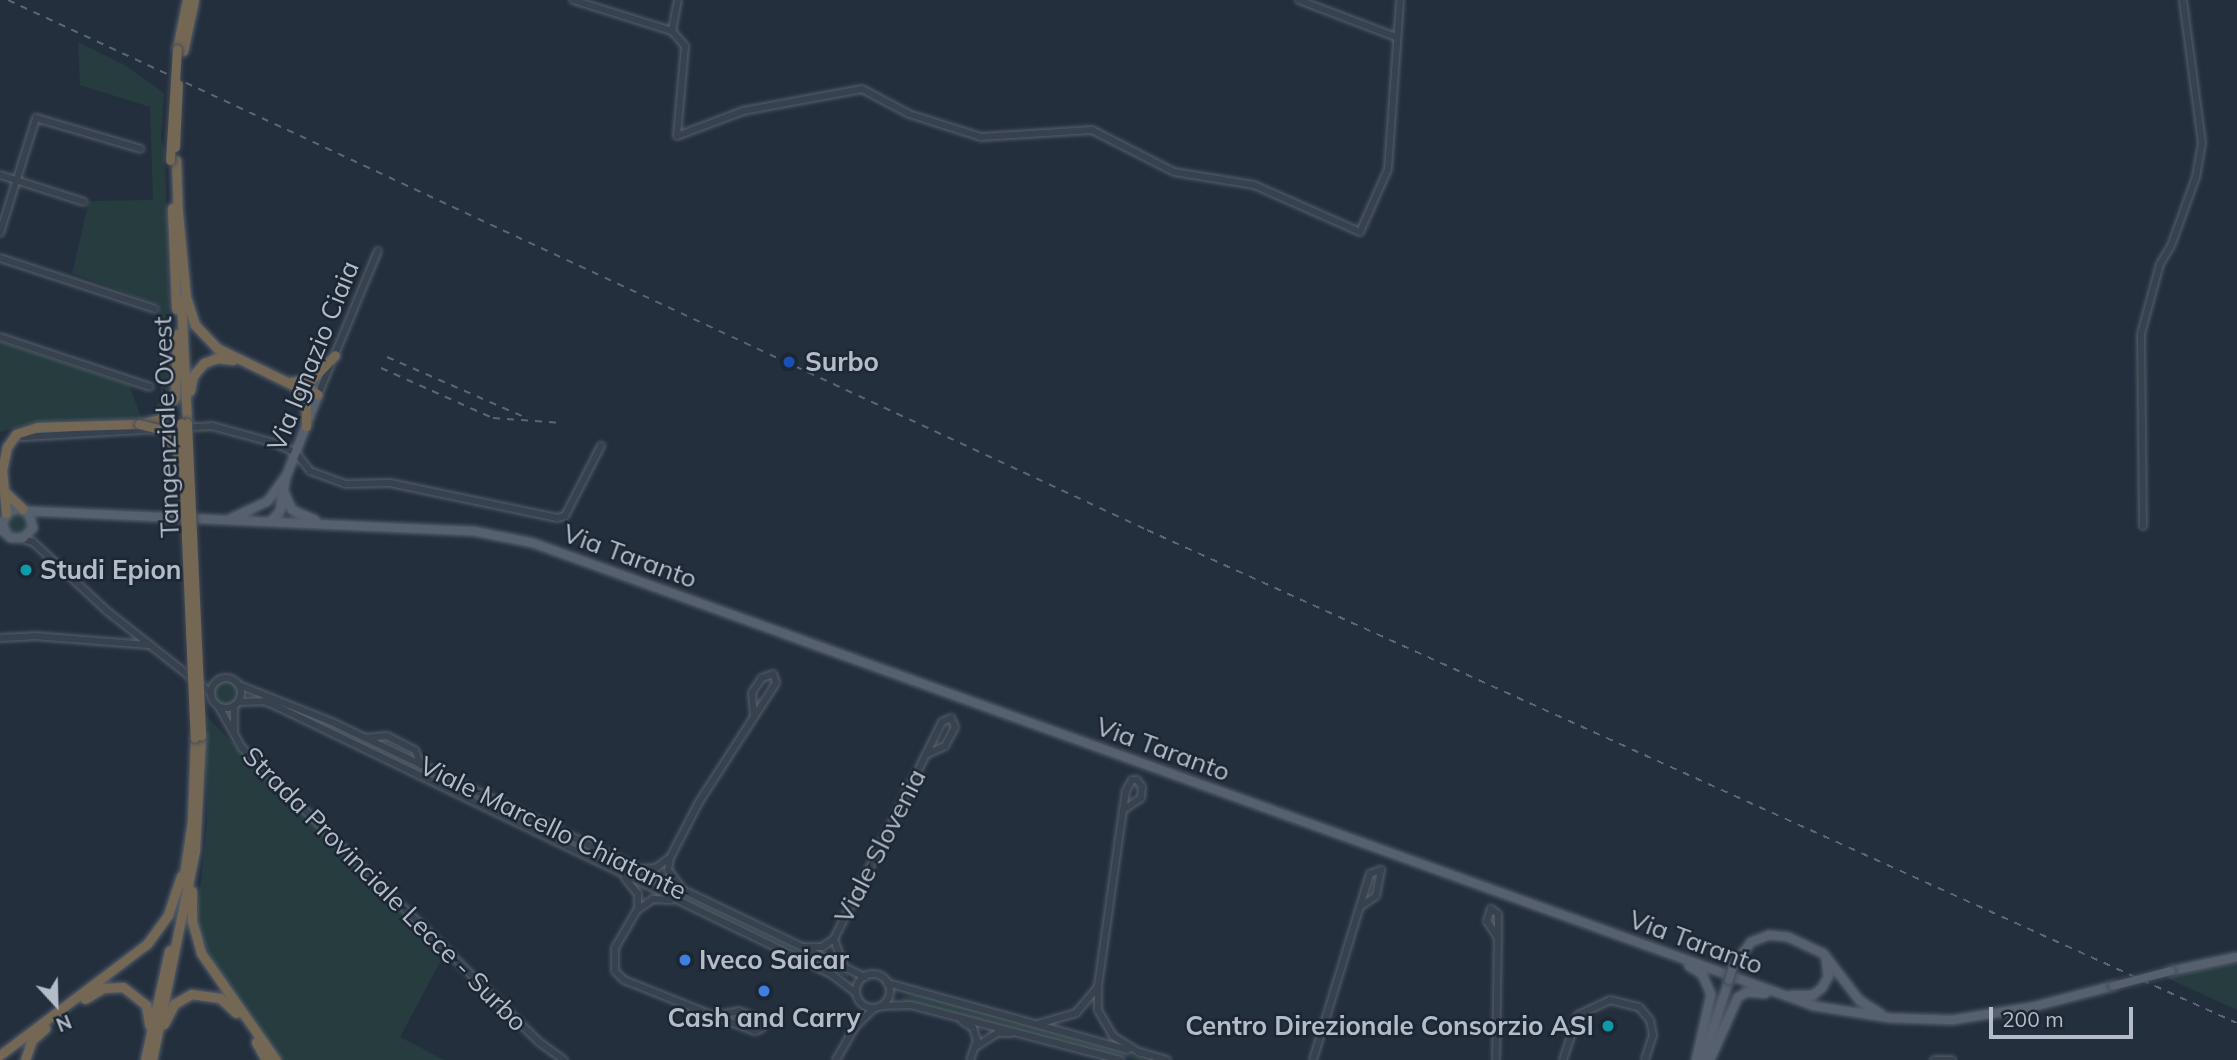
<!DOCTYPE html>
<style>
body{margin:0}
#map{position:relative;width:2237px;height:1060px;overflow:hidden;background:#242f3e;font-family:Mulish,sans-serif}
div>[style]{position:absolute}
.green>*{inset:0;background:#263c3f}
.round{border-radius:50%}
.roads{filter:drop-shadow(0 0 2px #565f6c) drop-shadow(0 0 2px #565f6c)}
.minor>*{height:6px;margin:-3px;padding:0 3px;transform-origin:3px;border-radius:3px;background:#38414e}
.minor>.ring{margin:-3px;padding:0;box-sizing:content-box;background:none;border:6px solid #38414e;border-radius:50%}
.major>*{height:8px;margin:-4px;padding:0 4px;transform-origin:4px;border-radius:4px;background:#56606e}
.highway>*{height:9px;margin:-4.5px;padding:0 4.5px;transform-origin:4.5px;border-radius:4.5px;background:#746855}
.rail>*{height:2px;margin-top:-1px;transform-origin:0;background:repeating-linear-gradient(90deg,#5a6575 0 7px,transparent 0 14px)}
.bridges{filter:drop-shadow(0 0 2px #414a57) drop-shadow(0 0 2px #414a57)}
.major-bridge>*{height:8px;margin:-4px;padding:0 4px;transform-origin:4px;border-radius:4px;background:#56606e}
.highway-bridge>*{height:9px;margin:-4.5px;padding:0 4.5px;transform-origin:4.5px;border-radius:4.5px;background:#746855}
.dots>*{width:19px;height:19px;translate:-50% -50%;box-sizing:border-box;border:4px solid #1d2633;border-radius:50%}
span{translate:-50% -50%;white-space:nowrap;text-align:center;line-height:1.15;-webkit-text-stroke:5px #1d2633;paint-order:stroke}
.street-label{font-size:26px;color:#b4bcc9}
.poi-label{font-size:26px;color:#b4bcc9;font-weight:700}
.left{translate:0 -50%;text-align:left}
.right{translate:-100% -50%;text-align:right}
.north{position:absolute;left:21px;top:969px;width:70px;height:70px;-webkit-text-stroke:5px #1d2633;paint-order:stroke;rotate:158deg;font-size:19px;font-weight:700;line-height:28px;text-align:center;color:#b4bcc9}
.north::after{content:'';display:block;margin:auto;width:24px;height:32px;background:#b4bcc9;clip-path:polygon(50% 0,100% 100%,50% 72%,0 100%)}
.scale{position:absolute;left:1989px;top:1007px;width:144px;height:32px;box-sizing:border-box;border:4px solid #b4bcc9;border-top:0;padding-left:9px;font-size:21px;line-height:24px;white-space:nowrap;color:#b4bcc9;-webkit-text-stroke:5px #1d2633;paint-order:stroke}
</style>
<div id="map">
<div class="green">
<i style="clip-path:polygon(78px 42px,126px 66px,164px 93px,161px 139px,165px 150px,171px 392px,170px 402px,151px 418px,161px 396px,159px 305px,72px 273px,89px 201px,153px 200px,150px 107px,80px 85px)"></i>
<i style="clip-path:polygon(0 342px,129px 385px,142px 419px,39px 421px,0 432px)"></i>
<i class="round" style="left:6px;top:513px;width:22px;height:22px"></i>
<i class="round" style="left:214px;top:681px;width:24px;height:24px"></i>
<i style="clip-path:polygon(276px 700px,849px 974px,848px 978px,274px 703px)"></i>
<i style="clip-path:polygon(205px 715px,445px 953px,400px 1037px,444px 1060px,281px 1060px,217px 970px,201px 937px,197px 916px,207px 824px)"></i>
<i style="clip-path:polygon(2237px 963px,2237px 1010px,2167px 978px,2203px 969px)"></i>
<i style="clip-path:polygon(903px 995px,929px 997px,1149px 1060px,1134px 1060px,902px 1000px)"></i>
</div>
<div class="roads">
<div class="minor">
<i style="left:573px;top:0;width:104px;rotate:17.4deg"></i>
<i style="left:678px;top:0;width:32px;rotate:101deg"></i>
<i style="left:672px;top:31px;width:20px;rotate:49deg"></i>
<i style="left:685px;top:46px;width:90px;rotate:95.1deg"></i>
<i style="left:677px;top:136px;width:71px;rotate:-20.7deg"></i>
<i style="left:743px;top:111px;width:121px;rotate:-10.5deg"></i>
<i style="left:862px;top:89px;width:53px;rotate:28deg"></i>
<i style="left:909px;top:114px;width:76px;rotate:17.7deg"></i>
<i style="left:981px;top:137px;width:111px;rotate:-3.6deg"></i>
<i style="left:1092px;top:130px;width:92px;rotate:27.1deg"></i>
<i style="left:1174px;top:172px;width:81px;rotate:9.2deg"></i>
<i style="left:1254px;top:185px;width:116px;rotate:23.9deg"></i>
<i style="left:1360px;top:232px;width:69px;rotate:-66deg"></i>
<i style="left:1388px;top:169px;width:169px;rotate:-85.9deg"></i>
<i style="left:1299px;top:0;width:104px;rotate:20.9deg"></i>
<i style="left:0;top:175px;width:88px;rotate:17.8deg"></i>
<i style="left:0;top:233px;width:121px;rotate:-72.6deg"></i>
<i style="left:36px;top:118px;width:109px;rotate:16.4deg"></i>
<i style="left:0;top:258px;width:163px;rotate:18.2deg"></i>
<i style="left:0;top:337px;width:158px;rotate:18.4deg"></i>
<i style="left:318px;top:395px;width:156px;rotate:-67.4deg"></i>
<i style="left:23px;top:437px;width:189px;rotate:-3.3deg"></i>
<i style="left:212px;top:426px;width:64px;rotate:15.3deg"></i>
<i style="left:274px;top:443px;width:24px;rotate:24deg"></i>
<i style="left:296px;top:453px;width:23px;rotate:52deg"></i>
<i style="left:310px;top:471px;width:38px;rotate:20deg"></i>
<i style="left:346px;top:484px;width:44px;rotate:-1.3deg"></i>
<i style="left:390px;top:483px;width:171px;rotate:11.8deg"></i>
<i style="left:557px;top:518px;width:8px;rotate:-14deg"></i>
<i style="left:565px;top:516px;width:79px;rotate:-62.8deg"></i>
<i style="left:2143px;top:526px;width:192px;rotate:-90.6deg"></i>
<i style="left:2141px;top:334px;width:73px;rotate:-74.8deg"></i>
<i style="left:2160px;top:264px;width:21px;rotate:-59deg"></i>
<i style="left:2171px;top:246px;width:73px;rotate:-70.1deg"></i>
<i style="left:2196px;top:177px;width:35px;rotate:-80deg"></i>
<i style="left:2202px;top:143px;width:144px;rotate:-97.6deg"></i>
<i style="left:22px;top:539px;width:11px;rotate:15deg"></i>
<i style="left:33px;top:542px;width:101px;rotate:43deg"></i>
<i style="left:107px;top:611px;width:132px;rotate:38.3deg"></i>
<i style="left:0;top:638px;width:34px;rotate:-3deg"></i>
<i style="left:34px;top:636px;width:115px;rotate:4.5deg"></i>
<i class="ring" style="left:211px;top:678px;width:24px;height:24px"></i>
<i style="left:239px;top:685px;width:100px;rotate:21.7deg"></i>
<i style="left:332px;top:722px;width:591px;rotate:25.57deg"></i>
<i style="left:239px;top:702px;width:25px;rotate:-2deg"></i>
<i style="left:264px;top:701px;width:13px;rotate:23deg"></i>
<i style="left:276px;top:706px;width:616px;rotate:25.78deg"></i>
<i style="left:831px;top:974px;width:31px;rotate:37deg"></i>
<i style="left:234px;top:706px;width:26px;rotate:90deg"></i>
<i style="left:219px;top:707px;width:47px;rotate:60.7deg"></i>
<i style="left:242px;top:748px;width:418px;rotate:44.7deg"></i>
<i style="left:539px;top:1042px;width:31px;rotate:36deg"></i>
<i style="left:365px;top:738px;width:22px;rotate:-5deg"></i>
<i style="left:387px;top:736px;width:31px;rotate:27deg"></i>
<i style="left:415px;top:750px;width:16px;rotate:68deg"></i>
<i style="left:1123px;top:810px;width:22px;rotate:-34deg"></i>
<i style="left:1141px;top:798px;width:11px;rotate:-85deg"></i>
<i style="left:1142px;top:787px;width:9px;rotate:-126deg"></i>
<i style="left:1137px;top:780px;width:5px;rotate:180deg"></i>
<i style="left:1132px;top:780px;width:13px;rotate:119deg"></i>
<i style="left:1126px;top:791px;width:19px;rotate:99deg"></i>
<i style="left:1123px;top:810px;width:178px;rotate:98.1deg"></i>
<i style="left:1098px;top:986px;width:24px;rotate:90deg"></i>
<i style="left:1098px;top:1010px;width:30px;rotate:60deg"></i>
<i style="left:1113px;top:1036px;width:32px;rotate:32deg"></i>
<i style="left:640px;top:869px;width:16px;rotate:-4deg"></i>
<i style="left:656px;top:868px;width:15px;rotate:-37deg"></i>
<i style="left:625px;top:878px;width:21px;rotate:51deg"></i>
<i style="left:638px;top:894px;width:14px;rotate:90deg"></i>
<i style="left:681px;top:887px;width:21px;rotate:-127deg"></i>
<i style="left:668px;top:870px;width:12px;rotate:-81deg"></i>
<i style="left:670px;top:858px;width:63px;rotate:-62.6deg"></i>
<i style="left:699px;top:802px;width:142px;rotate:-57.1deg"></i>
<i style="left:776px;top:683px;width:9px;rotate:-108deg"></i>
<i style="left:773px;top:674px;width:12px;rotate:160deg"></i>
<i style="left:762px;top:678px;width:18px;rotate:124deg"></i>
<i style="left:752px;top:693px;width:22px;rotate:85deg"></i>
<i style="left:671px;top:900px;width:18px;rotate:-177deg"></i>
<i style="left:653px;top:899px;width:19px;rotate:145deg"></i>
<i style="left:637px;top:910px;width:44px;rotate:120.1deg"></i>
<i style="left:615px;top:948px;width:23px;rotate:90deg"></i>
<i style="left:615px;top:971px;width:13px;rotate:45deg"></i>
<i style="left:624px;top:980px;width:97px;rotate:21.8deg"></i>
<i style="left:834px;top:939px;width:242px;rotate:-63.5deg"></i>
<i style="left:942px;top:722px;width:10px;rotate:-24deg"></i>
<i style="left:951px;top:718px;width:10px;rotate:66deg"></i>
<i style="left:955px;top:727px;width:21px;rotate:118deg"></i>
<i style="left:945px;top:746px;width:20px;rotate:156deg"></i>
<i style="left:804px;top:947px;width:18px"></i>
<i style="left:822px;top:947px;width:14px;rotate:-34deg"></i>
<i style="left:834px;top:939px;width:29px;rotate:70deg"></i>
<i class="ring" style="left:856px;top:974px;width:28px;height:28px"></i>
<i style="left:887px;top:983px;width:250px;rotate:15.5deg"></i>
<i style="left:881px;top:1006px;width:30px;rotate:-2deg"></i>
<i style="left:911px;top:1005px;width:217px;rotate:14.7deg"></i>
<i style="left:739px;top:1011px;width:24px;rotate:22deg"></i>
<i style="left:761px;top:1020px;width:8px;rotate:83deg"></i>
<i style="left:762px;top:1028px;width:8px;rotate:157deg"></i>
<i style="left:755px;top:1031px;width:44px;rotate:-159.9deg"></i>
<i style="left:714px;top:1016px;width:25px;rotate:-11deg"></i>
<i style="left:962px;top:1021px;width:13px;rotate:32deg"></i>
<i style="left:973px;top:1028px;width:13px;rotate:72deg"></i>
<i style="left:977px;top:1040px;width:21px;rotate:109deg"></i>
<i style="left:1038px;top:1024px;width:40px;rotate:-16deg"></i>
<i style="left:1076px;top:1013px;width:33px;rotate:-50deg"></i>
<i style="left:977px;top:1046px;width:24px;rotate:-33deg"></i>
<i style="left:997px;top:1033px;width:14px"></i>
<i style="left:1139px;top:1052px;width:29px;rotate:16deg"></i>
<i style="left:836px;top:1060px;width:38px;rotate:-60deg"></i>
<i style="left:855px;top:1027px;width:27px;rotate:-45deg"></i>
<i style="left:1313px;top:1060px;width:195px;rotate:-73deg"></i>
<i style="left:1370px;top:874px;width:12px;rotate:-20deg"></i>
<i style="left:1381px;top:870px;width:26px;rotate:101deg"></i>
<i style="left:1376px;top:896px;width:18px;rotate:146deg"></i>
<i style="left:1496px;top:1060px;width:124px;rotate:-89.1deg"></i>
<i style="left:1498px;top:936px;width:22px;rotate:-90deg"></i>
<i style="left:1498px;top:914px;width:9px;rotate:-144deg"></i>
<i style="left:1491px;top:909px;width:13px;rotate:108deg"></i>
<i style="left:1487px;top:921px;width:20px;rotate:57deg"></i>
<i style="left:1563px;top:1060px;width:47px;rotate:-71.6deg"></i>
<i style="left:1578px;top:1015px;width:35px;rotate:-25deg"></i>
<i style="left:1610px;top:1000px;width:30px;rotate:14deg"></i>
<i style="left:1639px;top:1007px;width:17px;rotate:50deg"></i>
<i style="left:1650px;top:1020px;width:15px;rotate:79deg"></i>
<i style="left:1653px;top:1035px;width:26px;rotate:108deg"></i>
<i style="left:1934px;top:1060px;width:18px"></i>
</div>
<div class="major">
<i style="left:285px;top:494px;width:17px;rotate:66deg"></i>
<i style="left:292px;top:510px;width:25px;rotate:23deg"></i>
<i style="left:27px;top:511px;width:446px;rotate:2.6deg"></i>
<i style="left:473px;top:531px;width:61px;rotate:11.3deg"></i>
<i style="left:533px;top:543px;width:1362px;rotate:19.87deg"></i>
<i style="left:1814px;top:1006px;width:77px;rotate:9deg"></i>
<i style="left:1890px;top:1018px;width:62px;rotate:1.8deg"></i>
<i style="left:1952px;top:1020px;width:81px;rotate:-9.2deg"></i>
<i style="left:2032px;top:1007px;width:84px;rotate:-14.5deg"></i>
<i style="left:232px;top:518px;width:38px;rotate:-25deg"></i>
<i style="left:267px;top:502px;width:29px;rotate:-54deg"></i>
<i style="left:271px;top:521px;width:13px;rotate:-48deg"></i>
<i style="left:280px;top:511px;width:35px;rotate:-80deg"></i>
<i style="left:286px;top:477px;width:88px;rotate:-68.7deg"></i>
<i style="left:0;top:529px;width:14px;rotate:39deg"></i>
<i style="left:11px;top:538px;width:12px"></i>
<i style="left:23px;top:538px;width:14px;rotate:-45deg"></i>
<i style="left:33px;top:528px;width:15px;rotate:-106deg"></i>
<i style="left:29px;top:514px;width:13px;rotate:-151deg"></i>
<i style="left:18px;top:508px;width:10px;rotate:156deg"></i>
<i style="left:9px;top:512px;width:13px;rotate:122deg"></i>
<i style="left:2px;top:523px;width:11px;rotate:68deg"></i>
<i style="left:1689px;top:966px;width:15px;rotate:32deg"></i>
<i style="left:1702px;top:974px;width:22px;rotate:66deg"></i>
<i style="left:1711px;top:994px;width:68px;rotate:102.8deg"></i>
<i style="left:1733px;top:966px;width:30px;rotate:-53deg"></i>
<i style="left:1751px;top:942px;width:19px;rotate:-21deg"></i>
<i style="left:1769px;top:935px;width:19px;rotate:6deg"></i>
<i style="left:1788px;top:937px;width:38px;rotate:25deg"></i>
<i style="left:1823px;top:953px;width:59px;rotate:52.5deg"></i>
<i style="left:1859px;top:1000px;width:26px;rotate:32deg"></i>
<i style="left:2171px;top:971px;width:67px;rotate:-12deg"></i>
<i style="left:1792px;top:995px;width:21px"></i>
<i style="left:1813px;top:995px;width:11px;rotate:-38deg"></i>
<i style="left:1822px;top:988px;width:13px;rotate:-61deg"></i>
<i style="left:1828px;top:977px;width:18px;rotate:-96deg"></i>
<i style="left:1703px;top:1060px;width:84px;rotate:-72deg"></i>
<i style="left:1710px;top:1060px;width:69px;rotate:-66deg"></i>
<i style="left:1738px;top:997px;width:10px;rotate:-29deg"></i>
<i style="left:1747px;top:992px;width:18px;rotate:6deg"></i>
</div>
<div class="highway">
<i style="left:177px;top:49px;width:50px;rotate:-78.5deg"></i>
<i style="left:183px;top:51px;width:52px;rotate:-77.8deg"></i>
<i style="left:176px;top:160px;width:58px;rotate:88deg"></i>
<i style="left:172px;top:208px;width:101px;rotate:87.7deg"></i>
<i style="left:178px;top:213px;width:84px;rotate:84.6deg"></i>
<i style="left:186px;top:297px;width:29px;rotate:72deg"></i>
<i style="left:195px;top:325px;width:32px;rotate:46deg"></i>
<i style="left:217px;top:348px;width:87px;rotate:26deg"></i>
<i style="left:295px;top:386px;width:21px;rotate:59deg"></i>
<i style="left:306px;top:404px;width:22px;rotate:90deg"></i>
<i style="left:181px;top:299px;width:124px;rotate:87.2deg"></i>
<i style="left:291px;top:382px;width:21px;rotate:-8deg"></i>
<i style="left:312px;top:379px;width:33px;rotate:-46deg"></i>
<i style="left:301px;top:382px;width:21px;rotate:37deg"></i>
<i style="left:190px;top:391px;width:15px;rotate:-79deg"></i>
<i style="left:193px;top:376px;width:17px;rotate:-50deg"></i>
<i style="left:204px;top:363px;width:14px;rotate:-21deg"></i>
<i style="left:217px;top:358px;width:16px;rotate:7deg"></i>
<i style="left:6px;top:493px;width:23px;rotate:43deg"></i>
<i style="left:6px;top:513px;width:43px;rotate:-95.3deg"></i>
<i style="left:2px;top:470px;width:24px;rotate:-78deg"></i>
<i style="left:7px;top:447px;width:16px;rotate:-55deg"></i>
<i style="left:16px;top:434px;width:22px;rotate:-18deg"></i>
<i style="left:37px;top:427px;width:102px;rotate:-1.7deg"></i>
<i style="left:139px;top:424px;width:22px;rotate:-13deg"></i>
<i style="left:160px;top:419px;width:27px;rotate:-56deg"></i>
<i style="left:175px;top:397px;width:63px;rotate:-88.2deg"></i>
<i style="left:183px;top:882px;width:62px;rotate:-81.6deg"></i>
<i style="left:192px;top:821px;width:83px;rotate:-87.9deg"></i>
<i style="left:192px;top:891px;width:30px;rotate:90deg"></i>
<i style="left:192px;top:921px;width:33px;rotate:74deg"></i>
<i style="left:201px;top:953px;width:131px;rotate:55deg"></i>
<i style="left:85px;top:999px;width:21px;rotate:-31deg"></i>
<i style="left:103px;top:988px;width:20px;rotate:-3deg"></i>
<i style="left:123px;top:987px;width:29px;rotate:38deg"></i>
<i style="left:146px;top:1005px;width:20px;rotate:81deg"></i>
<i style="left:164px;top:1024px;width:22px;rotate:-63deg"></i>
<i style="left:174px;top:1004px;width:20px;rotate:-30deg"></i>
<i style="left:191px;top:994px;width:29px;rotate:8deg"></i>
<i style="left:220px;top:998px;width:22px;rotate:43deg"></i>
<i style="left:256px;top:1042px;width:21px;rotate:61deg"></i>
<i style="left:0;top:1055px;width:184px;rotate:-37.1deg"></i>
<i style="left:147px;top:944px;width:36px;rotate:-54deg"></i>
<i style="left:168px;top:915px;width:41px;rotate:-71.6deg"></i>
<i style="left:25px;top:1060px;width:21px;rotate:-71deg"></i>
<i style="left:32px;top:1040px;width:18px;rotate:-41deg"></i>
<i style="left:145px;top:1060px;width:112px;rotate:-77.6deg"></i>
<i style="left:152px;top:1060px;width:214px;rotate:-78.4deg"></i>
<i style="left:195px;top:850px;width:114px;rotate:-87deg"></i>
</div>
</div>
<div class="rail">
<i style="left:8px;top:0;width:1256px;rotate:24.95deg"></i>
<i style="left:1147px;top:530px;width:1196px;rotate:24.34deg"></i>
<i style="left:387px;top:357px;width:147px;rotate:23.6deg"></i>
<i style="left:381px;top:368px;width:123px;rotate:24.1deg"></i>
<i style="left:493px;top:418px;width:69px;rotate:4.1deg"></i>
</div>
<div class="bridges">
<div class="major-bridge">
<i style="left:1729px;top:980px;width:15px;rotate:-74deg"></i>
<i style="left:2113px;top:986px;width:60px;rotate:-14.5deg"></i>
</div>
<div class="highway-bridge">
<i style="left:175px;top:147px;width:63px;rotate:-87.3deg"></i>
<i style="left:170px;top:160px;width:111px;rotate:-86.4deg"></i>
<i style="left:181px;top:423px;width:315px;rotate:87.5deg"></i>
<i style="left:187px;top:423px;width:313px;rotate:87.4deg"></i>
<i style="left:139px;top:424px;width:25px;rotate:14deg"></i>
<i style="left:163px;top:430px;width:29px;rotate:59deg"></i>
</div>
</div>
<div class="dots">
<i style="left:789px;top:362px;background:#1a4fb4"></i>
<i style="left:26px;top:570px;background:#0f9aa8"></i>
<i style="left:685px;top:960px;background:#3f7fe0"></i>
<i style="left:764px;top:991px;background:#3f7fe0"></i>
<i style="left:1608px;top:1026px;background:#0f9aa8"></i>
</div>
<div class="street-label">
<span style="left:313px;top:356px;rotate:-68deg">Via Ignazio Ciaia</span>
<span style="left:166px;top:427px;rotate:-92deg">Tangenziale Ovest</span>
<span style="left:630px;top:556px;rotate:20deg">Via Taranto</span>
<span style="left:1163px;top:749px;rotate:20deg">Via Taranto</span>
<span style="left:553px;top:828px;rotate:26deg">Viale Marcello Chiatante</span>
<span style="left:880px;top:846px;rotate:-63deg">Viale Slovenia</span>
<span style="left:385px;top:889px;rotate:45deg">Strada Provinciale Lecce - Surbo</span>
<span style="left:1696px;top:942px;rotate:20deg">Via Taranto</span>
</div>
<div class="poi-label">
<span class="left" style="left:805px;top:362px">Surbo</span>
<span class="left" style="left:40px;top:570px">Studi Epion</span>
<span class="left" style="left:699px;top:960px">Iveco Saicar</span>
<span style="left:764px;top:1018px">Cash and Carry</span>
<span class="right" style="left:1594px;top:1026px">Centro Direzionale Consorzio ASI</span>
</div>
<div class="north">N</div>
<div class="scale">200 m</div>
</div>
